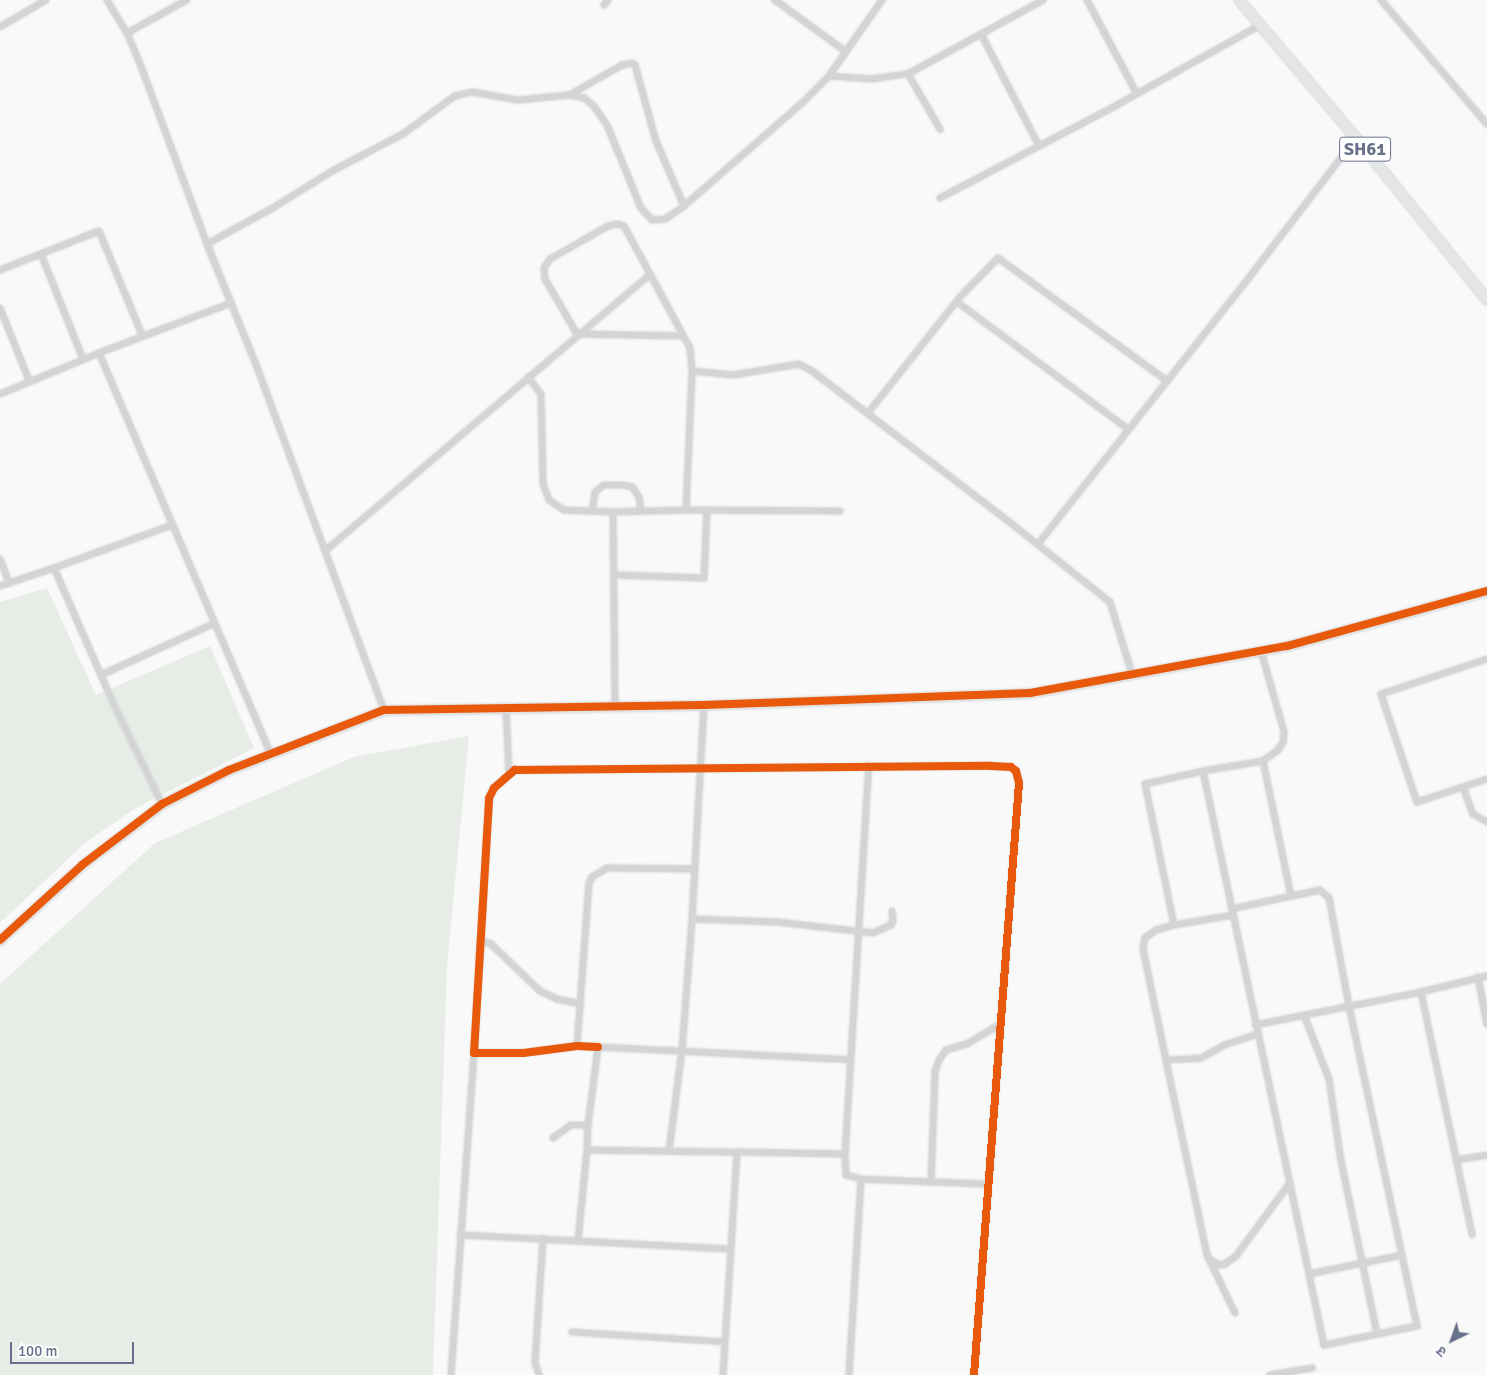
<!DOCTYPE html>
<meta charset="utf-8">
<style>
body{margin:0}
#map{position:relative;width:1487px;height:1375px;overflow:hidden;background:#f9f9f9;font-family:Signika,"Noto Sans Devanagari",sans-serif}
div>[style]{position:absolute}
.green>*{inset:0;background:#e8ece7}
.roads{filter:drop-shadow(0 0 1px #d5d7d9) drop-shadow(0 0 1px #d5d7d9)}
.street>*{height:6px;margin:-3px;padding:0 3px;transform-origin:3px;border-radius:3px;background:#d3d4d5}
.secondary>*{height:9px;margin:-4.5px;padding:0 4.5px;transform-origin:4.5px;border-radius:4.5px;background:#e4e5e5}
.primary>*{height:10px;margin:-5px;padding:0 5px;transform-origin:5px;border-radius:5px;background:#e4e5e5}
.cycleway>*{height:8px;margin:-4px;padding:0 4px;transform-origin:4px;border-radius:4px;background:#e8590c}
span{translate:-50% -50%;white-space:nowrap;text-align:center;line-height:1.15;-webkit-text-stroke:5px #fff;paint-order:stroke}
.shield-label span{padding:1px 4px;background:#fff;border:1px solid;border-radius:4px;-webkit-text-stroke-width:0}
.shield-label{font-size:18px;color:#67728a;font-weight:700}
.north{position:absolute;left:1427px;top:1315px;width:50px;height:50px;-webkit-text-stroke:4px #fff;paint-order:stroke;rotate:222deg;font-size:14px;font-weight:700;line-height:20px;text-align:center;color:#67728a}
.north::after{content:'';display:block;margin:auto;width:18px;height:22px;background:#67728a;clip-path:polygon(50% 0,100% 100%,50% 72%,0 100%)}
.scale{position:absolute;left:10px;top:1342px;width:124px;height:22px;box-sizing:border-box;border:2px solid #67728a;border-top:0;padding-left:6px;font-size:15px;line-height:18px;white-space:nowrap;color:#67728a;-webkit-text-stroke:4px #fff;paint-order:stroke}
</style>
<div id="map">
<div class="green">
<i style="clip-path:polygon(47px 588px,96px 695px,210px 646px,254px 748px,136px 808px,86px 842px,0 923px,0 602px)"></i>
<i style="clip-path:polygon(469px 736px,447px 967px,433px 1375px,0 1375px,0 984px,155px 843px,354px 757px)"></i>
</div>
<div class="roads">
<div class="street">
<i style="left:107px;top:0;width:39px;rotate:59deg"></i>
<i style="left:127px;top:33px;width:39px;rotate:67deg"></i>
<i style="left:142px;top:69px;width:187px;rotate:69.6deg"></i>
<i style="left:207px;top:244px;width:133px;rotate:67.9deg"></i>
<i style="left:257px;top:367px;width:366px;rotate:69.7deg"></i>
<i style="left:775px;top:0;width:87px;rotate:36.1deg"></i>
<i style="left:1087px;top:0;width:106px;rotate:62deg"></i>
<i style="left:1381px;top:0;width:163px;rotate:49.5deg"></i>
<i style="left:604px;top:5px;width:6px;rotate:-51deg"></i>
<i style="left:0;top:27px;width:53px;rotate:-30.4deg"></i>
<i style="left:127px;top:33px;width:68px;rotate:-28.8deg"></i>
<i style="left:981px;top:34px;width:126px;rotate:62.6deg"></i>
<i style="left:908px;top:74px;width:64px;rotate:59.8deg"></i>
<i style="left:829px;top:76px;width:42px;rotate:4.1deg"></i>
<i style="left:871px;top:79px;width:37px;rotate:-8deg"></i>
<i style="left:908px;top:74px;width:154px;rotate:-28.7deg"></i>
<i style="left:571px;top:94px;width:59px;rotate:-29.6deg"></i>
<i style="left:622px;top:65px;width:10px;rotate:-11deg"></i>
<i style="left:632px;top:63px;width:4px;rotate:34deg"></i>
<i style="left:635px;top:65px;width:79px;rotate:74.6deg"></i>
<i style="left:656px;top:141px;width:71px;rotate:66.7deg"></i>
<i style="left:940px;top:198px;width:200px;rotate:-27.7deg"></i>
<i style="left:1117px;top:105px;width:164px;rotate:-29.2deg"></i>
<i style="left:207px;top:244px;width:73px;rotate:-28.7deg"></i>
<i style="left:271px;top:209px;width:74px;rotate:-31.8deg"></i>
<i style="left:334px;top:170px;width:78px;rotate:-27.6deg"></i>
<i style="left:403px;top:134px;width:64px;rotate:-36.2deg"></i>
<i style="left:455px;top:96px;width:17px;rotate:-13deg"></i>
<i style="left:472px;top:92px;width:47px;rotate:9.9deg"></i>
<i style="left:518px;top:100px;width:52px;rotate:-5.5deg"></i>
<i style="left:570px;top:95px;width:14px;rotate:12deg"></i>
<i style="left:584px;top:98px;width:11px;rotate:38deg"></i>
<i style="left:593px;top:105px;width:24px;rotate:55deg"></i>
<i style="left:607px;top:125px;width:90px;rotate:67.7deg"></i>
<i style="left:641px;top:208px;width:16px;rotate:47deg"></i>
<i style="left:652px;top:220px;width:13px;rotate:-4deg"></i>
<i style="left:665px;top:219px;width:23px;rotate:-34deg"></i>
<i style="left:684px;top:206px;width:157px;rotate:-41.1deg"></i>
<i style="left:802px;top:103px;width:38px;rotate:-45deg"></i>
<i style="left:829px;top:76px;width:93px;rotate:-55.1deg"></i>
<i style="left:41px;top:254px;width:113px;rotate:68.2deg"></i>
<i style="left:0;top:270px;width:106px;rotate:-21.5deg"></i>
<i style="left:99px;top:231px;width:113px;rotate:67.5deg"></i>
<i style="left:957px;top:302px;width:213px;rotate:36.6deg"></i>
<i style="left:231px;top:303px;width:141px;rotate:159.3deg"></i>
<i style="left:99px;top:353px;width:436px;rotate:66.8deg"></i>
<i style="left:0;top:308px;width:78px;rotate:68.1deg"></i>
<i style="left:683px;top:336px;width:106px;rotate:-178.9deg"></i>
<i style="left:577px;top:334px;width:64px;rotate:-120.2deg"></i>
<i style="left:545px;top:279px;width:11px;rotate:-95deg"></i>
<i style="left:544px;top:268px;width:11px;rotate:-56deg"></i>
<i style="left:550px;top:259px;width:67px;rotate:-29.6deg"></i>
<i style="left:608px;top:226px;width:10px;rotate:-11deg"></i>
<i style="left:618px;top:224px;width:6px;rotate:18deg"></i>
<i style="left:624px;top:226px;width:139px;rotate:61.6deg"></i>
<i style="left:690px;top:348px;width:23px;rotate:85deg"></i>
<i style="left:528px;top:377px;width:21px;rotate:53deg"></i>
<i style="left:541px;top:394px;width:90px;rotate:88.7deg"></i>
<i style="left:543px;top:484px;width:17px;rotate:69deg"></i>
<i style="left:549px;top:500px;width:18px;rotate:34deg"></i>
<i style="left:564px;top:510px;width:49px;rotate:2.3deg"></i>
<i style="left:613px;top:512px;width:73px;rotate:-1.6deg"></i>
<i style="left:686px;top:510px;width:139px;rotate:-87.5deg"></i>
<i style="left:692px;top:371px;width:41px;rotate:5.6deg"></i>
<i style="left:733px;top:375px;width:67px;rotate:-9.5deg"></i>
<i style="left:799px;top:364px;width:15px;rotate:28deg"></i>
<i style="left:812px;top:371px;width:252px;rotate:37.4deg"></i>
<i style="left:1012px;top:524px;width:125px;rotate:38.5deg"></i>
<i style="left:1110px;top:602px;width:75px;rotate:73deg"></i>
<i style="left:0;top:394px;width:107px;rotate:-22.5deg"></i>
<i style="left:868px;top:413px;width:148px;rotate:-51.6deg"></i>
<i style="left:960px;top:297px;width:54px;rotate:-45.7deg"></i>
<i style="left:998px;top:258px;width:208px;rotate:36deg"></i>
<i style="left:686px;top:510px;width:154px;rotate:0.4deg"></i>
<i style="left:592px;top:511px;width:19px;rotate:-81deg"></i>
<i style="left:595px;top:492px;width:11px;rotate:-38deg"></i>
<i style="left:604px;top:485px;width:18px"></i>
<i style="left:622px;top:485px;width:10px;rotate:11deg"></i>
<i style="left:632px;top:487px;width:12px;rotate:55deg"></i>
<i style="left:639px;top:497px;width:14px;rotate:82deg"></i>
<i style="left:613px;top:512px;width:194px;rotate:89.4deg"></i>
<i style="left:1038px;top:544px;width:343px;rotate:-51.6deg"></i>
<i style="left:1251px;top:275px;width:173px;rotate:-52.5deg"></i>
<i style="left:325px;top:551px;width:426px;rotate:-40.4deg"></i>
<i style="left:0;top:559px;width:26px;rotate:69deg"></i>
<i style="left:9px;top:583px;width:47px;rotate:-18.4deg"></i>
<i style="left:54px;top:568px;width:150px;rotate:66.3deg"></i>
<i style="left:114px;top:705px;width:110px;rotate:64.1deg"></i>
<i style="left:54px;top:568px;width:126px;rotate:-20deg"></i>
<i style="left:616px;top:575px;width:88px;rotate:2deg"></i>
<i style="left:704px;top:578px;width:68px;rotate:-87.5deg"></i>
<i style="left:0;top:586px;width:9px;rotate:-18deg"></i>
<i style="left:1261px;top:651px;width:84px;rotate:74.1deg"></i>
<i style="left:1284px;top:732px;width:10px;rotate:96deg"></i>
<i style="left:1283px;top:742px;width:9px;rotate:122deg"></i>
<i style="left:1278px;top:750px;width:19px;rotate:144deg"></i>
<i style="left:1263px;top:761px;width:61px;rotate:170.5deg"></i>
<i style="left:1203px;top:771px;width:587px;rotate:78.1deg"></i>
<i style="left:1324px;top:1345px;width:95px;rotate:-11.5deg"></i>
<i style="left:1417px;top:1326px;width:327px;rotate:-102deg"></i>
<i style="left:1349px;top:1006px;width:110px;rotate:-100.5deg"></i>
<i style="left:1329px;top:898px;width:12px;rotate:-138deg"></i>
<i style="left:1320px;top:890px;width:30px;rotate:168deg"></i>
<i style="left:1291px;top:896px;width:138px;rotate:-101.7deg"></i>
<i style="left:1487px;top:659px;width:112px;rotate:161.7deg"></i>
<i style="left:1381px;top:694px;width:114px;rotate:71.6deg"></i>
<i style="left:1417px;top:802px;width:74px;rotate:-18.2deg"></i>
<i style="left:101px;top:675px;width:123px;rotate:-24.5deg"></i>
<i style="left:506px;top:708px;width:67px;rotate:87.4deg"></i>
<i style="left:1463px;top:787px;width:29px;rotate:70deg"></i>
<i style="left:1473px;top:814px;width:16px;rotate:30deg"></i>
<i style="left:1232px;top:909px;width:60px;rotate:-12.4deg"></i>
<i style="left:692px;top:919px;width:85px;rotate:2deg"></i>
<i style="left:777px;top:922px;width:97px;rotate:6.5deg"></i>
<i style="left:873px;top:933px;width:20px;rotate:-24deg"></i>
<i style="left:891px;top:925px;width:5px;rotate:-68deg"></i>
<i style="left:893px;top:920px;width:9px;rotate:-96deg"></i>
<i style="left:1174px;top:925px;width:144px;rotate:-101.6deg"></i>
<i style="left:1145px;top:784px;width:59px;rotate:-12.6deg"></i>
<i style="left:480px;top:940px;width:12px;rotate:20deg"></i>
<i style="left:491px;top:944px;width:68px;rotate:43.8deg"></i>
<i style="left:540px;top:991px;width:19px;rotate:25deg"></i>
<i style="left:557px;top:999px;width:24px;rotate:12deg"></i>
<i style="left:1478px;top:977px;width:48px;rotate:79.2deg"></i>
<i style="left:1421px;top:992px;width:248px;rotate:78.1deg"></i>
<i style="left:1304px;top:1015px;width:69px;rotate:68.7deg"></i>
<i style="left:1329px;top:1079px;width:83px;rotate:81.7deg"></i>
<i style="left:1341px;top:1161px;width:177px;rotate:78.2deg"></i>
<i style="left:1255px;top:1025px;width:169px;rotate:-11.2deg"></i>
<i style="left:1421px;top:992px;width:68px;rotate:-13.6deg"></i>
<i style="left:577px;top:1046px;width:163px;rotate:-85.8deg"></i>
<i style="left:589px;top:883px;width:7px;rotate:-63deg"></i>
<i style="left:592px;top:877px;width:17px;rotate:-31deg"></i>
<i style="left:607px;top:868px;width:88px;rotate:0.7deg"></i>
<i style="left:598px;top:1047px;width:21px;rotate:-177deg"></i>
<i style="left:577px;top:1046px;width:54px;rotate:172.6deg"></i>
<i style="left:523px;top:1053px;width:49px;rotate:180deg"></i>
<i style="left:474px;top:1053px;width:255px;rotate:-86.6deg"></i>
<i style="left:489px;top:798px;width:11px;rotate:-63deg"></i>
<i style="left:494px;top:788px;width:28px;rotate:-41deg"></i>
<i style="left:515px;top:770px;width:476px;rotate:-0.5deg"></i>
<i style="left:991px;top:766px;width:20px;rotate:3deg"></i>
<i style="left:1011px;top:767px;width:6px;rotate:39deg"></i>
<i style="left:1016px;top:771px;width:12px;rotate:76deg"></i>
<i style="left:1019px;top:783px;width:594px;rotate:94.35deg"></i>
<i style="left:1166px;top:1060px;width:113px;rotate:-101.7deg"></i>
<i style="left:1143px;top:949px;width:11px;rotate:-80deg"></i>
<i style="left:1145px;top:938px;width:14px;rotate:-36deg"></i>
<i style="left:1156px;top:930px;width:19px;rotate:-16deg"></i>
<i style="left:1174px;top:925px;width:60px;rotate:-9.6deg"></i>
<i style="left:553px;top:1138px;width:22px;rotate:-36deg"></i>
<i style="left:571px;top:1125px;width:17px"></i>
<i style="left:588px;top:1125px;width:79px;rotate:-82.7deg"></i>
<i style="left:598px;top:1047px;width:253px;rotate:2.9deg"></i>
<i style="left:587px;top:1150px;width:25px;rotate:-88deg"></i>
<i style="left:669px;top:1151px;width:102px;rotate:-82.7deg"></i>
<i style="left:682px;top:1050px;width:131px;rotate:-85.6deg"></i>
<i style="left:692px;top:919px;width:214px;rotate:-86.8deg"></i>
<i style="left:845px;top:1154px;width:389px;rotate:-86.5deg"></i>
<i style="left:1456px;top:1160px;width:31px;rotate:-9deg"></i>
<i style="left:931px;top:1182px;width:110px;rotate:-87.9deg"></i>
<i style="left:935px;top:1072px;width:13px;rotate:-72deg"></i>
<i style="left:939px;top:1060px;width:12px;rotate:-55deg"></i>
<i style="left:946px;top:1050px;width:22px;rotate:-16deg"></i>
<i style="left:967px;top:1044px;width:39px;rotate:-31deg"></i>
<i style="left:460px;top:1235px;width:271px;rotate:3deg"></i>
<i style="left:578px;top:1240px;width:90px;rotate:-84.3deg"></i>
<i style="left:587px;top:1150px;width:150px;rotate:0.8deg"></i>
<i style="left:1211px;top:1260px;width:9px;rotate:32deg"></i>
<i style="left:1219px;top:1265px;width:6px;rotate:-9deg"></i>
<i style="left:1225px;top:1264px;width:14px;rotate:-36deg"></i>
<i style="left:1236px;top:1256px;width:89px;rotate:-53.6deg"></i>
<i style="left:1309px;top:1274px;width:95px;rotate:-11.5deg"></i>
<i style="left:1235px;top:1313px;width:64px;rotate:-115.8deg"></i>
<i style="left:1207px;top:1255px;width:199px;rotate:-101.9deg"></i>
<i style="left:1166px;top:1060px;width:35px;rotate:-3deg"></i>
<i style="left:1201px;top:1058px;width:26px;rotate:-29deg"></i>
<i style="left:1224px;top:1045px;width:35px;rotate:-18deg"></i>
<i style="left:572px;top:1332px;width:153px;rotate:3.7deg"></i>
<i style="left:451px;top:1375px;width:323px;rotate:-85.9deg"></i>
<i style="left:539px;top:1375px;width:14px;rotate:-107deg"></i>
<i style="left:535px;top:1362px;width:124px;rotate:-86.3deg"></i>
<i style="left:723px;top:1375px;width:223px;rotate:-86.4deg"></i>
<i style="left:737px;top:1152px;width:108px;rotate:1.1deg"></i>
<i style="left:845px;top:1154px;width:21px;rotate:87deg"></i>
<i style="left:846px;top:1175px;width:16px;rotate:15deg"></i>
<i style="left:849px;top:1375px;width:196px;rotate:-86.5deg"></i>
<i style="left:861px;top:1179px;width:127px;rotate:2.3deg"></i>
<i style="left:1270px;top:1375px;width:43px;rotate:-9.5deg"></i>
</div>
<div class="secondary">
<i style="left:0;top:940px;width:111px;rotate:-42.4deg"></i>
<i style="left:82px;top:865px;width:101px;rotate:-37.3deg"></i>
<i style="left:162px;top:804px;width:75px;rotate:-26.9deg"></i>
<i style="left:229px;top:770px;width:166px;rotate:-21.2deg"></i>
<i style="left:384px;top:710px;width:320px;rotate:-0.9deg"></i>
<i style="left:704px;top:705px;width:326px;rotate:-2.1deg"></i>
<i style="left:1030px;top:693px;width:261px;rotate:-10.4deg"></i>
<i style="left:1287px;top:646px;width:207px;rotate:-15.4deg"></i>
</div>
<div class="primary">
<i style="left:1239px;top:0;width:181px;rotate:49.7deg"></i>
<i style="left:1356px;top:138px;width:208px;rotate:51deg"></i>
</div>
</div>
<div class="cycleway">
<i style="left:0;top:940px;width:111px;rotate:-42.4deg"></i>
<i style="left:82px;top:865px;width:101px;rotate:-37.3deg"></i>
<i style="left:162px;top:804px;width:75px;rotate:-26.9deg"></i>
<i style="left:229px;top:770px;width:166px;rotate:-21.2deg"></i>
<i style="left:384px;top:710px;width:320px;rotate:-0.9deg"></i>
<i style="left:704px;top:705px;width:326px;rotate:-2.1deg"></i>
<i style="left:1030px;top:693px;width:261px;rotate:-10.4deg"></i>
<i style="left:1287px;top:646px;width:207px;rotate:-15.4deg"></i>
<i style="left:598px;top:1047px;width:21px;rotate:-177deg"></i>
<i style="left:577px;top:1046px;width:54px;rotate:172.6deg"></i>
<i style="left:523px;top:1053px;width:49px;rotate:180deg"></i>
<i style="left:474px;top:1053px;width:255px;rotate:-86.6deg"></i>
<i style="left:489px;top:798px;width:11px;rotate:-63deg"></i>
<i style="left:494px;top:788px;width:28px;rotate:-41deg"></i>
<i style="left:515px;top:770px;width:476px;rotate:-0.5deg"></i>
<i style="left:991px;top:766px;width:20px;rotate:3deg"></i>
<i style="left:1011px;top:767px;width:6px;rotate:39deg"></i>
<i style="left:1016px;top:771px;width:12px;rotate:76deg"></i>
<i style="left:1019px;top:783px;width:594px;rotate:94.35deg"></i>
</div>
<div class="shield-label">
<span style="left:1365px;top:149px">SH61</span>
</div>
<div class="north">उ</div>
<div class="scale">100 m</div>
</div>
